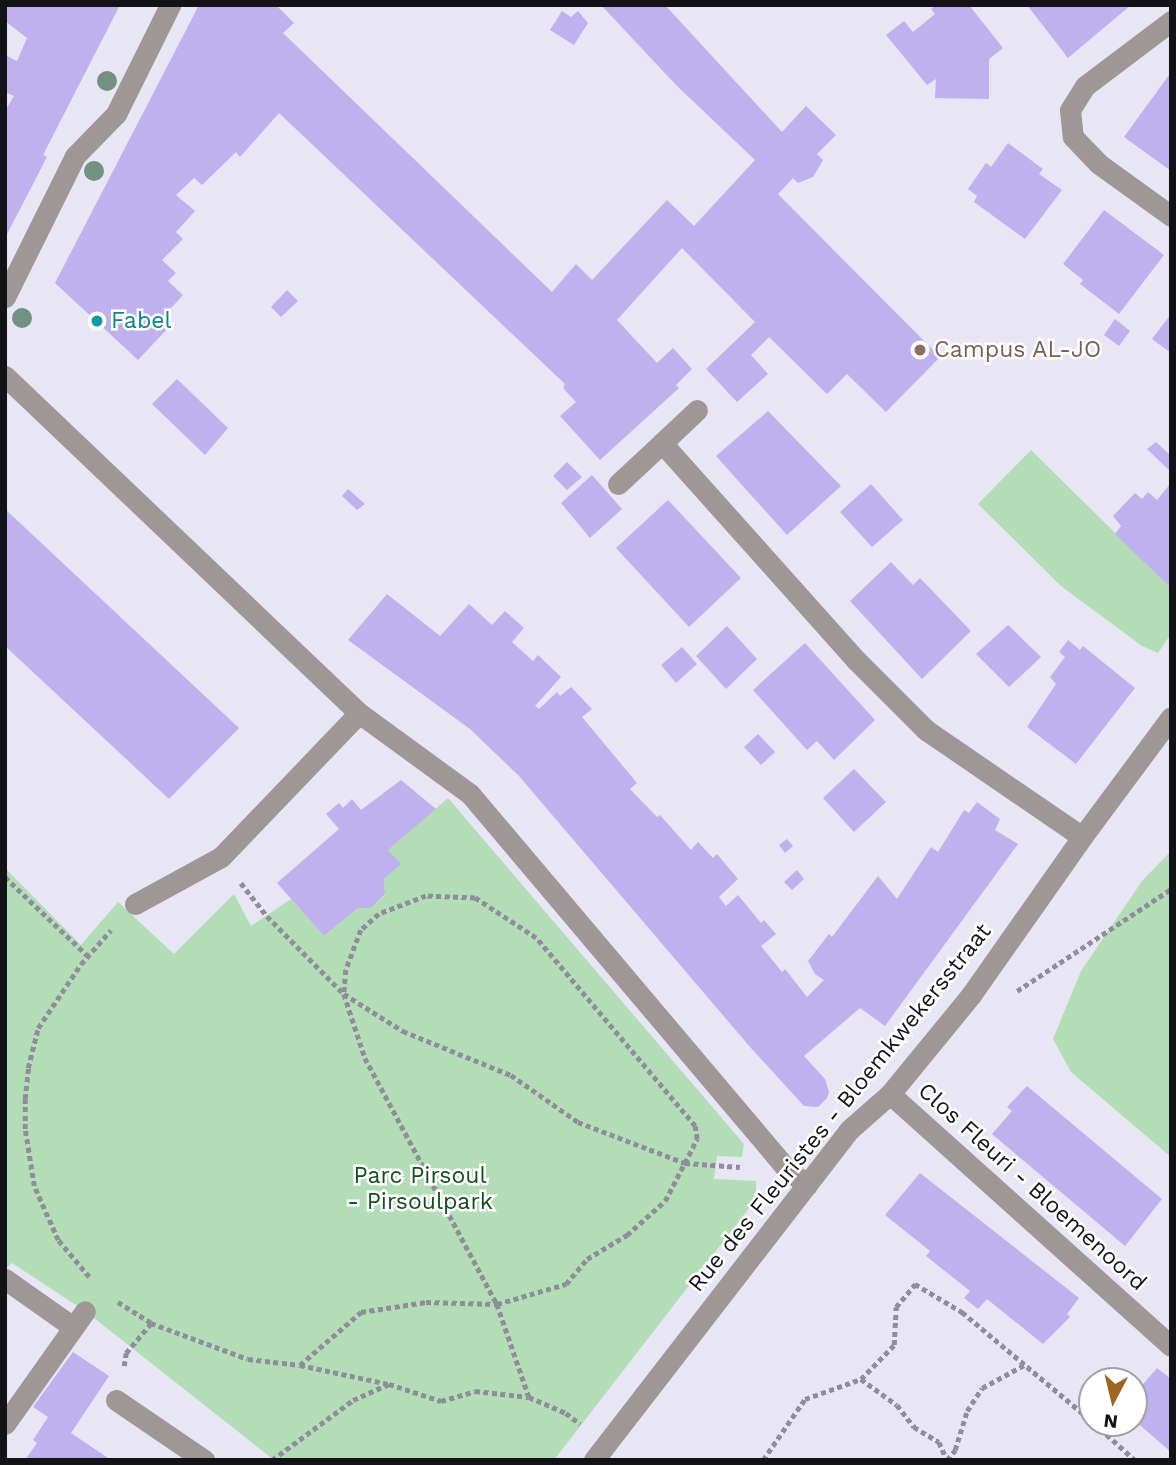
<!DOCTYPE html>
<style>
body{margin:0}
#map{position:relative;width:1176px;height:1465px;overflow:hidden;background:#e8e5f5;font-family:"Work Sans",sans-serif}
div>[style]{position:absolute}
.green>*{inset:0;background:#b3ddb7}
.building>*{inset:0;background:#bfb1ee}
.path>*{height:4.5px;margin-top:-2.25px;transform-origin:0;background:repeating-linear-gradient(90deg,#8f8d99 0 5px,transparent 0 8.5px)}
.lane>*{height:21px;margin:-10.5px;padding:0 10.5px;transform-origin:10.5px;border-radius:10.5px;background:#9f9696}
.street>*{height:21px;margin:-10.5px;padding:0 10.5px;transform-origin:10.5px;border-radius:10.5px;background:#9f9696}
.trees>*{width:20px;height:20px;margin:-10px;border-radius:50%;background:#739180}
.dots>*{width:19px;height:19px;translate:-50% -50%;box-sizing:border-box;border:4px solid #fff;border-radius:50%}
span{translate:-50% -50%;white-space:nowrap;text-align:center;line-height:1.15;-webkit-text-stroke:5px #fff;paint-order:stroke}
.culture-label{font-size:23px;color:#0d838f}
.left{translate:0 -50%;text-align:left}
.education-label{font-size:23px;color:#785e54}
.street-label{font-size:23px;color:#131217}
.park-label{font-size:23px;color:#144d20}
.frame{position:absolute;inset:0;border:7px solid #131217;pointer-events:none}
.north{position:absolute;left:1078px;top:1367px;width:70px;height:70px;box-sizing:border-box;background:#fff;border:2px solid #a1a0a2;border-radius:50%;rotate:187deg;font-size:19px;font-weight:700;line-height:28px;text-align:center;color:#131217}
.north::after{content:'';display:block;margin:auto;width:24px;height:32px;background:#9d6422;clip-path:polygon(50% 0,100% 100%,50% 72%,0 100%)}
</style>
<div id="map">
<div class="green">
<i style="clip-path:polygon(1031px 450px,1171px 588px,1171px 634px,1158px 653px,1142px 646px,1061px 586px,978px 504px)"></i>
<i style="clip-path:polygon(448px 798px,744px 1144px,742px 1157px,717px 1156px,714px 1179px,756px 1181px,756px 1199px,554px 1460px,274px 1460px,85px 1311px,12px 1263px,5px 1269px,5px 868px,81px 945px,118px 902px,174px 954px,234px 894px,251px 926px,291px 899px,324px 936px,358px 908px,371px 908px,385px 895px,384px 879px,400px 864px,388px 850px)"></i>
<i style="clip-path:polygon(1171px 851px,1171px 1157px,1071px 1072px,1053px 1039px,1081px 971px,1142px 881px)"></i>
</div>
<div class="building">
<i style="clip-path:polygon(5px 5px,120px 5px,43px 155px,47px 157px,5px 238px,5px 111px,14px 96px,5px 92px,5px 55px,17px 61px,27px 38px,5px 21px)"></i>
<i style="clip-path:polygon(199px 5px,276px 5px,294px 23px,283px 33px,552px 292px,576px 264px,592px 280px,667px 200px,694px 226px,755px 160px,677px 86px,601px 5px,665px 5px,782px 132px,806px 106px,836px 135px,817px 154px,823px 160px,813px 177px,798px 183px,793px 178px,778px 194px,940px 357px,886px 412px,847px 374px,827px 394px,769px 337px,751px 355px,768px 374px,737px 402px,706px 369px,755px 322px,682px 248px,617px 320px,657px 363px,673px 348px,692px 369px,676px 385px,679px 388px,600px 460px,560px 416px,576px 402px,563px 388px,565px 384px,279px 113px,240px 157px,236px 152px,202px 185px,194px 178px,176px 195px,195px 211px,176px 232px,183px 239px,162px 260px,176px 273px,168px 281px,183px 295px,162px 318px,170px 326px,138px 360px,55px 283px)"></i>
<i style="clip-path:polygon(936px 5px,969px 5px,1003px 48px,989px 59px,989px 99px,935px 98px,936px 79px,927px 85px,886px 35px,904px 21px,913px 32px,935px 14px,931px 9px)"></i>
<i style="clip-path:polygon(1027px 5px,1131px 5px,1068px 58px)"></i>
<i style="clip-path:polygon(562px 11px,571px 17px,578px 11px,588px 23px,574px 45px,550px 30px)"></i>
<i style="clip-path:polygon(1169px 75px,1171px 77px,1171px 171px,1124px 137px)"></i>
<i style="clip-path:polygon(1008px 143px,1043px 169px,1039px 174px,1062px 190px,1025px 239px,974px 202px,977px 196px,968px 189px,986px 163px,991px 167px)"></i>
<i style="clip-path:polygon(1104px 210px,1164px 255px,1119px 314px,1080px 284px,1083px 280px,1063px 264px)"></i>
<i style="clip-path:polygon(287px 290px,298px 301px,281px 317px,271px 307px)"></i>
<i style="clip-path:polygon(1171px 314px,1171px 353px,1152px 339px)"></i>
<i style="clip-path:polygon(1115px 319px,1130px 331px,1119px 346px,1104px 335px)"></i>
<i style="clip-path:polygon(177px 379px,228px 428px,205px 455px,152px 404px)"></i>
<i style="clip-path:polygon(768px 411px,841px 486px,787px 535px,716px 456px)"></i>
<i style="clip-path:polygon(1156px 442px,1171px 456px,1171px 472px,1147px 449px)"></i>
<i style="clip-path:polygon(567px 462px,582px 477px,567px 490px,553px 476px)"></i>
<i style="clip-path:polygon(592px 475px,622px 509px,590px 538px,561px 503px)"></i>
<i style="clip-path:polygon(1171px 483px,1171px 588px,1115px 534px,1121px 526px,1113px 516px,1135px 493px,1142px 499px,1148px 492px,1157px 500px)"></i>
<i style="clip-path:polygon(871px 484px,903px 520px,872px 547px,840px 512px)"></i>
<i style="clip-path:polygon(348px 489px,365px 504px,357px 510px,342px 496px)"></i>
<i style="clip-path:polygon(668px 500px,741px 578px,689px 627px,616px 548px)"></i>
<i style="clip-path:polygon(5px 509px,239px 728px,169px 799px,5px 646px)"></i>
<i style="clip-path:polygon(891px 562px,913px 585px,920px 578px,971px 631px,922px 679px,850px 601px)"></i>
<i style="clip-path:polygon(387px 594px,440px 636px,469px 604px,492px 625px,505px 611px,524px 628px,512px 642px,533px 661px,538px 655px,561px 677px,535px 706px,539px 709px,557px 692px,560px 696px,571px 687px,592px 709px,582px 717px,637px 783px,630px 789px,657px 817px,660px 815px,691px 850px,698px 842px,713px 858px,717px 854px,738px 879px,719px 897px,726px 906px,738px 895px,761px 923px,764px 920px,776px 934px,761px 946px,782px 972px,785px 969px,807px 997px,824px 980px,815px 974px,808px 961px,829px 934px,832px 937px,878px 876px,897px 899px,931px 847px,938px 852px,964px 810px,969px 813px,977px 802px,1000px 819px,995px 830px,1018px 844px,885px 1026px,860px 1008px,804px 1056px,825px 1079px,829px 1092px,827px 1098px,818px 1107px,804px 1106px,750px 1047px,519px 776px,470px 729px,348px 640px)"></i>
<i style="clip-path:polygon(1008px 625px,1041px 657px,1009px 687px,976px 654px)"></i>
<i style="clip-path:polygon(727px 626px,757px 659px,726px 689px,696px 656px)"></i>
<i style="clip-path:polygon(1068px 640px,1080px 650px,1083px 646px,1135px 688px,1076px 764px,1027px 727px,1056px 684px,1050px 677px,1065px 657px,1059px 652px)"></i>
<i style="clip-path:polygon(805px 643px,875px 720px,834px 760px,817px 741px,807px 750px,753px 690px)"></i>
<i style="clip-path:polygon(682px 647px,697px 664px,676px 683px,661px 665px)"></i>
<i style="clip-path:polygon(758px 734px,775px 752px,761px 765px,744px 747px)"></i>
<i style="clip-path:polygon(854px 769px,886px 802px,854px 832px,823px 798px)"></i>
<i style="clip-path:polygon(401px 780px,436px 809px,388px 850px,401px 864px,384px 879px,385px 894px,371px 908px,358px 908px,324px 936px,277px 883px,339px 829px,326px 814px,339px 803px,343px 808px,352px 799px,361px 810px)"></i>
<i style="clip-path:polygon(787px 839px,793px 846px,785px 853px,779px 845px)"></i>
<i style="clip-path:polygon(797px 870px,804px 879px,792px 890px,784px 882px)"></i>
<i style="clip-path:polygon(1027px 1086px,1162px 1199px,1125px 1246px,992px 1134px,1012px 1111px,1007px 1107px)"></i>
<i style="clip-path:polygon(920px 1173px,1079px 1298px,1067px 1314px,1070px 1317px,1043px 1344px,987px 1299px,978px 1309px,964px 1298px,970px 1291px,926px 1256px,930px 1251px,885px 1215px)"></i>
<i style="clip-path:polygon(73px 1352px,109px 1376px,71px 1433px,111px 1460px,25px 1460px,37px 1443px,33px 1440px,48px 1417px,33px 1407px)"></i>
<i style="clip-path:polygon(1157px 1368px,1171px 1379px,1171px 1452px,1134px 1420px,1134px 1395px)"></i>
</div>
<div class="path">
<i style="left:5px;top:877px;width:115px;rotate:43.6deg"></i>
<i style="left:241px;top:883px;width:42px;rotate:51.8deg"></i>
<i style="left:267px;top:916px;width:110px;rotate:45.4deg"></i>
<i style="left:344px;top:994px;width:70px;rotate:32.1deg"></i>
<i style="left:403px;top:1031px;width:117px;rotate:22.2deg"></i>
<i style="left:511px;top:1075px;width:82px;rotate:35deg"></i>
<i style="left:578px;top:1122px;width:115px;rotate:21deg"></i>
<i style="left:685px;top:1163px;width:55px;rotate:4.2deg"></i>
<i style="left:1017px;top:991px;width:185px;rotate:-33.5deg"></i>
<i style="left:89px;top:1277px;width:48px;rotate:-130deg"></i>
<i style="left:58px;top:1240px;width:59px;rotate:-114deg"></i>
<i style="left:34px;top:1186px;width:58px;rotate:-99deg"></i>
<i style="left:25px;top:1129px;width:30px;rotate:-90deg"></i>
<i style="left:25px;top:1099px;width:31px;rotate:-84deg"></i>
<i style="left:28px;top:1068px;width:41px;rotate:-76deg"></i>
<i style="left:38px;top:1028px;width:77px;rotate:-56.1deg"></i>
<i style="left:81px;top:964px;width:45px;rotate:-48.6deg"></i>
<i style="left:118px;top:1302px;width:39px;rotate:32deg"></i>
<i style="left:151px;top:1323px;width:103px;rotate:20.4deg"></i>
<i style="left:248px;top:1359px;width:52px;rotate:6.6deg"></i>
<i style="left:300px;top:1365px;width:91px;rotate:12.1deg"></i>
<i style="left:300px;top:1365px;width:81px;rotate:-41deg"></i>
<i style="left:361px;top:1312px;width:66px;rotate:-8.7deg"></i>
<i style="left:426px;top:1302px;width:71px;rotate:1.6deg"></i>
<i style="left:497px;top:1304px;width:72px;rotate:-16.2deg"></i>
<i style="left:566px;top:1284px;width:33px;rotate:-50deg"></i>
<i style="left:587px;top:1259px;width:47px;rotate:-31deg"></i>
<i style="left:627px;top:1235px;width:51px;rotate:-41.8deg"></i>
<i style="left:665px;top:1201px;width:70px;rotate:-62.7deg"></i>
<i style="left:697px;top:1139px;width:13px;rotate:-99deg"></i>
<i style="left:695px;top:1126px;width:246px;rotate:-130.2deg"></i>
<i style="left:536px;top:938px;width:73px;rotate:-146.7deg"></i>
<i style="left:475px;top:898px;width:49px;rotate:-177.7deg"></i>
<i style="left:426px;top:896px;width:50px;rotate:159deg"></i>
<i style="left:379px;top:914px;width:24px;rotate:138deg"></i>
<i style="left:361px;top:930px;width:43px;rotate:110.6deg"></i>
<i style="left:346px;top:970px;width:24px;rotate:95deg"></i>
<i style="left:344px;top:994px;width:67px;rotate:71.8deg"></i>
<i style="left:365px;top:1058px;width:279px;rotate:61.8deg"></i>
<i style="left:497px;top:1304px;width:98px;rotate:71deg"></i>
<i style="left:529px;top:1397px;width:40px;rotate:23.4deg"></i>
<i style="left:566px;top:1413px;width:18px;rotate:38deg"></i>
<i style="left:124px;top:1366px;width:13px;rotate:-81deg"></i>
<i style="left:126px;top:1353px;width:39px;rotate:-50deg"></i>
<i style="left:861px;top:1379px;width:44px;rotate:35.8deg"></i>
<i style="left:897px;top:1405px;width:28px;rotate:52deg"></i>
<i style="left:914px;top:1427px;width:29px;rotate:31deg"></i>
<i style="left:939px;top:1442px;width:20px;rotate:66deg"></i>
<i style="left:1094px;top:1423px;width:55px;rotate:42.1deg"></i>
<i style="left:272px;top:1460px;width:101px;rotate:-36.5deg"></i>
<i style="left:353px;top:1400px;width:39px;rotate:-24deg"></i>
<i style="left:389px;top:1384px;width:55px;rotate:18.1deg"></i>
<i style="left:441px;top:1401px;width:35px;rotate:-16deg"></i>
<i style="left:475px;top:1391px;width:54px;rotate:6.3deg"></i>
<i style="left:763px;top:1460px;width:74px;rotate:-55.5deg"></i>
<i style="left:805px;top:1399px;width:59px;rotate:-19.7deg"></i>
<i style="left:861px;top:1379px;width:47px;rotate:-45.9deg"></i>
<i style="left:894px;top:1345px;width:38px;rotate:-87deg"></i>
<i style="left:896px;top:1307px;width:30px;rotate:-50deg"></i>
<i style="left:915px;top:1284px;width:55px;rotate:30.8deg"></i>
<i style="left:962px;top:1312px;width:170px;rotate:40deg"></i>
<i style="left:947px;top:1460px;width:13px;rotate:-51deg"></i>
<i style="left:955px;top:1450px;width:41px;rotate:-72.9deg"></i>
<i style="left:967px;top:1411px;width:27px;rotate:-57deg"></i>
<i style="left:982px;top:1388px;width:50px;rotate:-28.6deg"></i>
</div>
<div class="lane">
<i style="left:5px;top:1279px;width:83px;rotate:35.2deg"></i>
<i style="left:116px;top:1400px;width:107px;rotate:34.3deg"></i>
<i style="left:5px;top:1424px;width:138px;rotate:-54.7deg"></i>
</div>
<div class="street">
<i style="left:1171px;top:21px;width:108px;rotate:142.9deg"></i>
<i style="left:1085px;top:86px;width:28px;rotate:122deg"></i>
<i style="left:1070px;top:110px;width:27px;rotate:84deg"></i>
<i style="left:1073px;top:137px;width:37px;rotate:46deg"></i>
<i style="left:1099px;top:164px;width:89px;rotate:35.8deg"></i>
<i style="left:5px;top:297px;width:157px;rotate:-63.6deg"></i>
<i style="left:75px;top:156px;width:59px;rotate:-45.7deg"></i>
<i style="left:116px;top:114px;width:122px;rotate:-63.6deg"></i>
<i style="left:5px;top:376px;width:489px;rotate:43.6deg"></i>
<i style="left:359px;top:713px;width:137px;rotate:36.1deg"></i>
<i style="left:470px;top:794px;width:487px;rotate:49.8deg"></i>
<i style="left:784px;top:1166px;width:30px;rotate:40deg"></i>
<i style="left:662px;top:443px;width:48px;rotate:-43.3deg"></i>
<i style="left:618px;top:484px;width:60px;rotate:-43deg"></i>
<i style="left:662px;top:443px;width:291px;rotate:48.2deg"></i>
<i style="left:856px;top:660px;width:99px;rotate:45deg"></i>
<i style="left:926px;top:730px;width:189px;rotate:34.4deg"></i>
<i style="left:135px;top:904px;width:98px;rotate:-28.7deg"></i>
<i style="left:221px;top:857px;width:199px;rotate:-46.2deg"></i>
<i style="left:890px;top:1094px;width:377px;rotate:41.9deg"></i>
<i style="left:594px;top:1460px;width:417px;rotate:-52.3deg"></i>
<i style="left:849px;top:1130px;width:55px;rotate:-41.3deg"></i>
<i style="left:890px;top:1094px;width:128px;rotate:-50.7deg"></i>
<i style="left:971px;top:995px;width:193px;rotate:-54.9deg"></i>
<i style="left:1082px;top:837px;width:149px;rotate:-53.4deg"></i>
</div>
<div class="trees">
<i style="left:107px;top:81px"></i>
<i style="left:94px;top:171px"></i>
<i style="left:22px;top:318px"></i>
</div>
<div class="dots">
<i style="left:97px;top:321px;background:#0f9aa8"></i>
<i style="left:920px;top:350px;background:#8d6e63"></i>
</div>
<div class="culture-label">
<span class="left" style="left:111px;top:321px">Fabel</span>
</div>
<div class="education-label">
<span class="left" style="left:934px;top:350px">Campus AL-JO</span>
</div>
<div class="street-label">
<span style="left:840px;top:1108px;rotate:-51deg">Rue des Fleuristes - Bloemkwekersstraat</span>
<span style="left:1032px;top:1187px;rotate:42deg">Clos Fleuri - Bloemenoord</span>
</div>
<div class="park-label">
<span style="left:420px;top:1189px">Parc Pirsoul<br>- Pirsoulpark</span>
</div>
<div class="frame"></div>
<div class="north">N</div>
</div>
